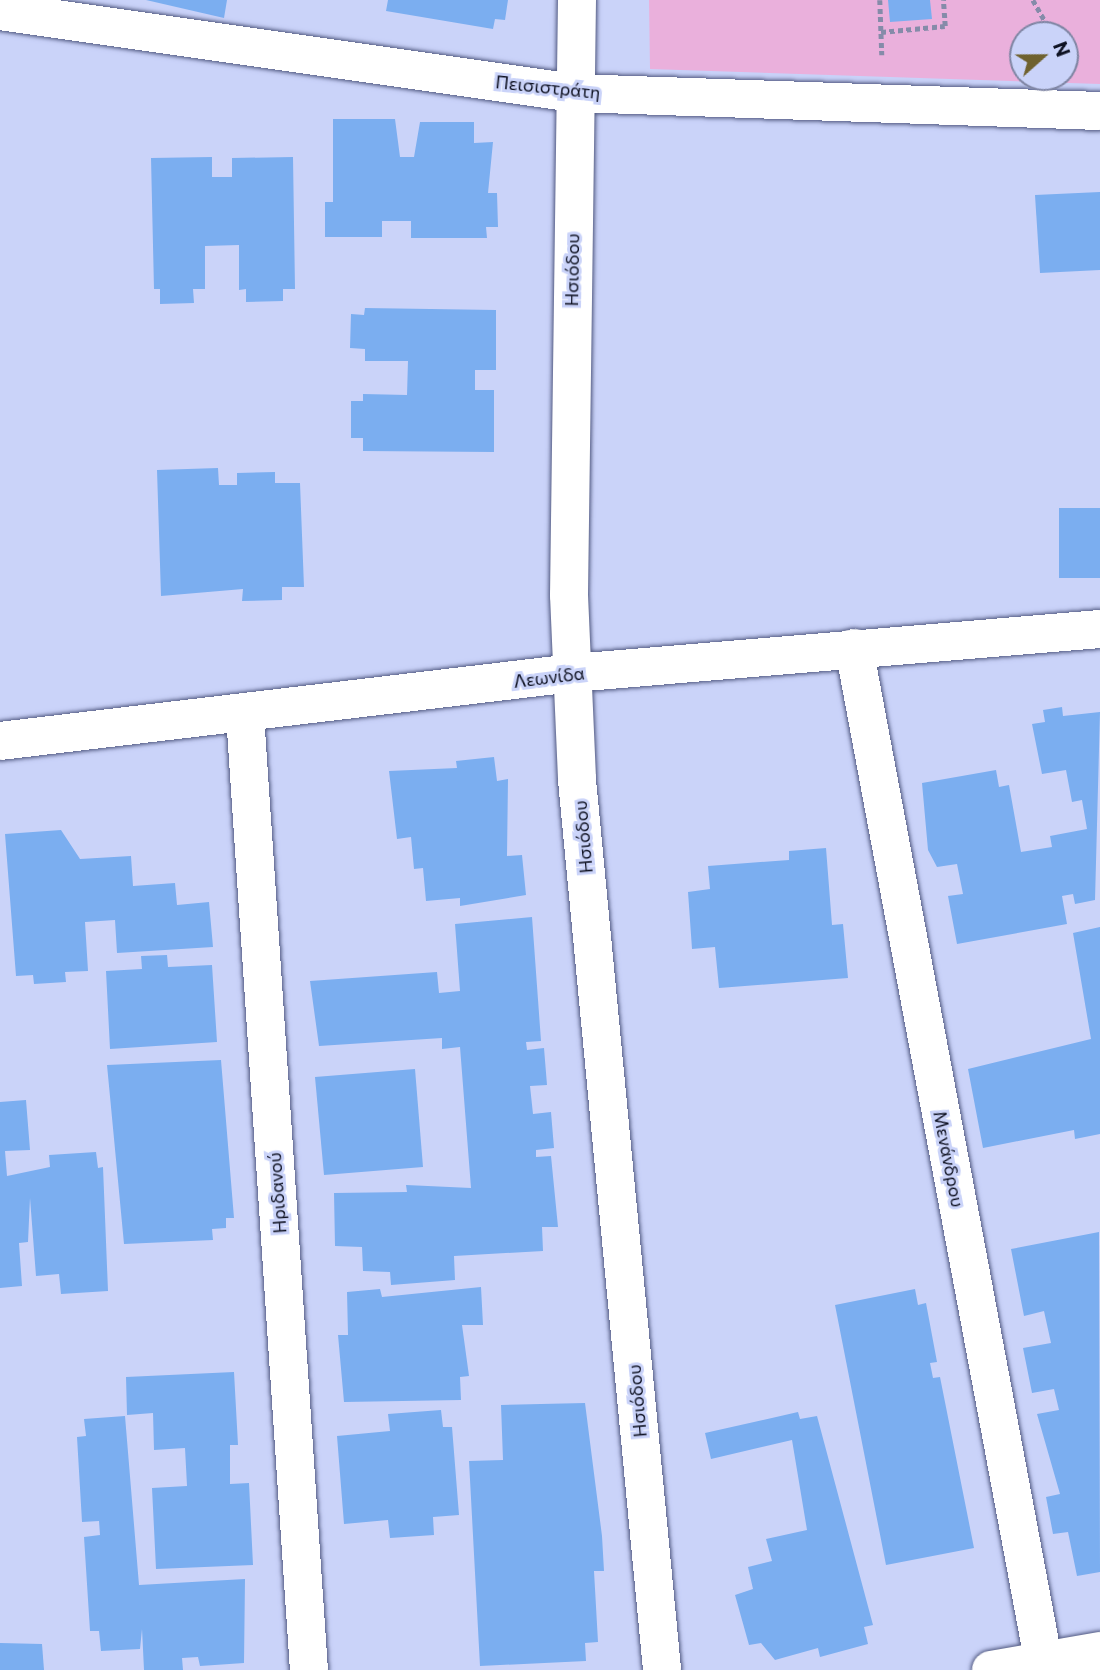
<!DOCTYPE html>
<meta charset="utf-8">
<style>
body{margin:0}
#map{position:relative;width:1100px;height:1670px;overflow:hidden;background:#cad3f9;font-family:Commissioner,sans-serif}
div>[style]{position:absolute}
.green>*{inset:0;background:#eab0dc}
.building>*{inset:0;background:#7baef0}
.path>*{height:4.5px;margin-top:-2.25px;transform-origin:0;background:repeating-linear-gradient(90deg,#858ba9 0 5px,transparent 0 8.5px)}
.roads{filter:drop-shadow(0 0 2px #525a82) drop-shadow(0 0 2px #525a82)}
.minor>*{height:38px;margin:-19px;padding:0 19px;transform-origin:19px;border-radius:19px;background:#fff}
.tertiary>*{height:38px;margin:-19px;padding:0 19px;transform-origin:19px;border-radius:19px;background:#fff}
span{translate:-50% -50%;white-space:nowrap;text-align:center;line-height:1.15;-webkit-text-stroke:6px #cad3f9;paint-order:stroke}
.street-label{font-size:18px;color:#0e1121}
.north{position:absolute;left:1009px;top:21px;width:70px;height:70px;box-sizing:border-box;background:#cad3f9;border:2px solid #7f85a3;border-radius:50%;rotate:69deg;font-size:19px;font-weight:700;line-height:28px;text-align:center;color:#0e1121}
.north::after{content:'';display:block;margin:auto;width:24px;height:32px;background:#6f612f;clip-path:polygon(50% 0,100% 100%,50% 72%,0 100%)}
</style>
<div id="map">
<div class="green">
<i style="clip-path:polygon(evenodd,649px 0,1100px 0,1100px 84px,650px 69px,649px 0,1023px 35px,1065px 35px,1065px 77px,1023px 77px,1023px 35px)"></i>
</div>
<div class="building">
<i style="clip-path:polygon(146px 0,227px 0,224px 18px)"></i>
<i style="clip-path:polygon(388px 0,508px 0,505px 20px,495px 19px,493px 29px,386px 11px)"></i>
<i style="clip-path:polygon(888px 0,930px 0,932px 19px,890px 22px)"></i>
<i style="clip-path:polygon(333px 119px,395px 119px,400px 157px,414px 157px,420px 122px,474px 122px,474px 143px,493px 142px,488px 193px,497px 193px,498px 227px,486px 227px,487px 238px,411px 238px,411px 221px,382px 221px,382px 237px,325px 237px,325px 202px,333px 202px)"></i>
<i style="clip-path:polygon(212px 157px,212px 177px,232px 177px,232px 158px,293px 157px,295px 289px,283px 289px,283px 301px,246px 302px,246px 289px,239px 290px,239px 245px,205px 246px,205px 289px,193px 289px,194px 303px,160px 304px,160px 289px,154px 289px,151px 158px)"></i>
<i style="clip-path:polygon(1100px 192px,1100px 270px,1040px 273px,1035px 195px)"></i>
<i style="clip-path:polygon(365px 308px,496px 310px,496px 370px,475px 370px,475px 390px,494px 390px,494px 452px,363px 451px,363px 438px,351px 438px,351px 401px,363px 401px,363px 394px,407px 395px,408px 361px,365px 361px,365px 349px,350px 348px,351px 314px,364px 315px)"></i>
<i style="clip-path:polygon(218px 468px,219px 485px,237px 485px,237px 473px,275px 472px,275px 483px,300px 483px,304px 587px,282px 587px,282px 600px,242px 601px,243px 589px,161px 596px,157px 470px)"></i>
<i style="clip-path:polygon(1059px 508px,1100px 508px,1100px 578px,1059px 578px)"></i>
<i style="clip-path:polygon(1062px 707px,1063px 716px,1100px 712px,1095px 900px,1075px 904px,1073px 894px,1062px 896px,1067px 924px,957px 944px,948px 896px,963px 894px,957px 864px,937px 867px,928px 850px,922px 783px,996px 770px,999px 787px,1009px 785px,1021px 852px,1052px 847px,1050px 836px,1087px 829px,1082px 800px,1072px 802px,1066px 770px,1042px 774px,1032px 724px,1045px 722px,1043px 710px)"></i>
<i style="clip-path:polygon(494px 757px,497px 781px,508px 779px,507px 856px,522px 855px,526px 895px,460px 906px,460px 898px,426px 901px,423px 868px,414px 869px,411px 837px,397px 839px,389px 771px,457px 768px,456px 761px)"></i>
<i style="clip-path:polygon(61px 830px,80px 859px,131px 856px,133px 886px,175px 883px,177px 905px,209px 902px,213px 947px,117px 953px,115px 920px,85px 922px,88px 971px,65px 972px,66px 982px,34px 984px,33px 975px,16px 976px,5px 834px)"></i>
<i style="clip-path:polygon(826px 848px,832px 925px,843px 924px,848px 978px,719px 988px,715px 947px,692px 949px,688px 892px,710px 889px,708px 866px,789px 860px,789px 851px)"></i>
<i style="clip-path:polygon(532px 917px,541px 1041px,526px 1042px,527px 1050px,544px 1048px,547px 1085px,530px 1086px,533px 1114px,551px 1112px,554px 1148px,536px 1150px,536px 1157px,551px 1156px,558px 1227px,542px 1227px,543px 1251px,454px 1256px,455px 1280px,391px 1285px,390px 1272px,363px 1271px,362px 1247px,335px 1246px,334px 1193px,407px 1192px,406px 1185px,471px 1188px,460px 1047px,442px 1049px,442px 1038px,319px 1046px,310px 981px,437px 972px,439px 993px,460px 991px,455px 924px)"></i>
<i style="clip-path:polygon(1100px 927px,1100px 1134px,1075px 1139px,1074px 1130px,983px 1148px,968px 1069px,1091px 1039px,1073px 933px)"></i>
<i style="clip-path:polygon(167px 955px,168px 967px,212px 965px,217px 1042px,110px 1049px,106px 971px,142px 969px,141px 956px)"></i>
<i style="clip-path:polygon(221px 1060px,234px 1218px,226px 1218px,226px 1228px,212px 1229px,213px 1240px,124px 1244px,107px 1065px)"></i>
<i style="clip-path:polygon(415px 1069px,423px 1167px,324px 1175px,315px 1077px)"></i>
<i style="clip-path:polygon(26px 1100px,30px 1150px,5px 1151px,7px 1176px,50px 1167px,49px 1155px,96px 1152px,98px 1168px,103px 1167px,108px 1291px,61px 1294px,59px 1274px,36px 1276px,30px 1198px,28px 1242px,19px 1243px,22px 1286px,0 1288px,0 1102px)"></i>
<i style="clip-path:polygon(1099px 1232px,1100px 1572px,1077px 1576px,1068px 1532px,1053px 1534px,1046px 1497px,1060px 1494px,1037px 1414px,1059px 1410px,1054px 1389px,1032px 1393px,1023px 1348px,1051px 1343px,1044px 1311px,1024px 1316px,1011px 1249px)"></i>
<i style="clip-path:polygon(481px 1287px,483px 1325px,462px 1325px,469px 1376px,460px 1377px,461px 1400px,344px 1402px,338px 1335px,348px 1335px,347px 1292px,380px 1289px,382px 1297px)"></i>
<i style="clip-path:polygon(915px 1289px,918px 1305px,926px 1303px,937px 1362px,930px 1363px,933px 1378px,940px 1377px,974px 1548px,886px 1565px,835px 1305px)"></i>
<i style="clip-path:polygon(234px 1372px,238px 1445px,230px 1445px,230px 1484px,249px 1483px,253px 1565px,156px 1569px,152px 1488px,187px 1486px,185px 1448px,154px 1450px,153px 1413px,127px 1415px,126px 1377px)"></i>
<i style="clip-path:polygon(585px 1403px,602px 1536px,604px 1571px,594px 1571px,598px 1642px,585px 1643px,586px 1661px,480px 1666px,469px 1461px,503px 1460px,501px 1405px)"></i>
<i style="clip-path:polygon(441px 1410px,443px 1427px,452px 1427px,459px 1515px,433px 1517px,434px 1535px,390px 1538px,388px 1520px,344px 1524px,337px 1436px,390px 1431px,388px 1414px)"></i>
<i style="clip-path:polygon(798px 1412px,800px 1419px,817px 1416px,873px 1625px,864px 1627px,868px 1644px,820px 1657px,818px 1648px,775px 1660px,761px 1643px,749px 1645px,735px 1595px,753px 1589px,748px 1567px,772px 1561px,766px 1539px,807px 1530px,792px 1440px,711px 1459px,705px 1433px)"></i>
<i style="clip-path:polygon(125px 1416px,139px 1585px,245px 1579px,244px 1663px,200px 1666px,198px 1657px,182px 1658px,183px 1670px,144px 1670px,142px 1629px,140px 1649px,101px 1651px,99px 1631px,90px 1631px,84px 1537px,100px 1535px,99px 1521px,82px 1522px,77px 1437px,86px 1436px,84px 1419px)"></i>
<i style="clip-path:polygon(0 1643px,42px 1644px,44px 1670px,0 1670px)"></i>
</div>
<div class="path">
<i style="left:880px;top:0;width:55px;rotate:87.9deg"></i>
<i style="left:1033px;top:0;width:40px;rotate:60.3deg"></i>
<i style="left:881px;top:32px;width:64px;rotate:-5.4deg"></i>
<i style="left:945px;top:26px;width:26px;rotate:-94deg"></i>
</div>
<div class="roads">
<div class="minor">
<i style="left:0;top:11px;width:580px;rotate:8.13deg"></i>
<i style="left:574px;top:93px;width:526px;rotate:1.96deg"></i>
<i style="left:854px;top:648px;width:1040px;rotate:79.41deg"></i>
<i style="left:245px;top:715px;width:957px;rotate:86.17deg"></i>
<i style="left:991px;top:1670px;width:111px;rotate:-9.9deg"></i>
</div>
<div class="tertiary">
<i style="left:577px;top:0;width:595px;rotate:90.77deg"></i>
<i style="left:569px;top:595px;width:185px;rotate:87.5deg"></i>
<i style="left:577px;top:780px;width:894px;rotate:84.54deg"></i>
<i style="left:0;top:741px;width:577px;rotate:-6.77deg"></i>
<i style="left:573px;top:673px;width:529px;rotate:-4.77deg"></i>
</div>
</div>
<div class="street-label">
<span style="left:548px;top:87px;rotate:6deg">Πεισιστράτη</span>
<span style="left:572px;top:270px;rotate:-89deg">Ησιόδου</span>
<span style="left:549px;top:677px;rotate:-7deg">Λεωνίδα</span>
<span style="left:583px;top:837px;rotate:-95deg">Ησιόδου</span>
<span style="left:949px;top:1159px;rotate:79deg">Μενάνδρου</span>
<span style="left:277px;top:1193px;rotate:-94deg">Ηριδανού</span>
<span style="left:637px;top:1401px;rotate:-95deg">Ησιόδου</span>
</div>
<div class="north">N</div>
</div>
